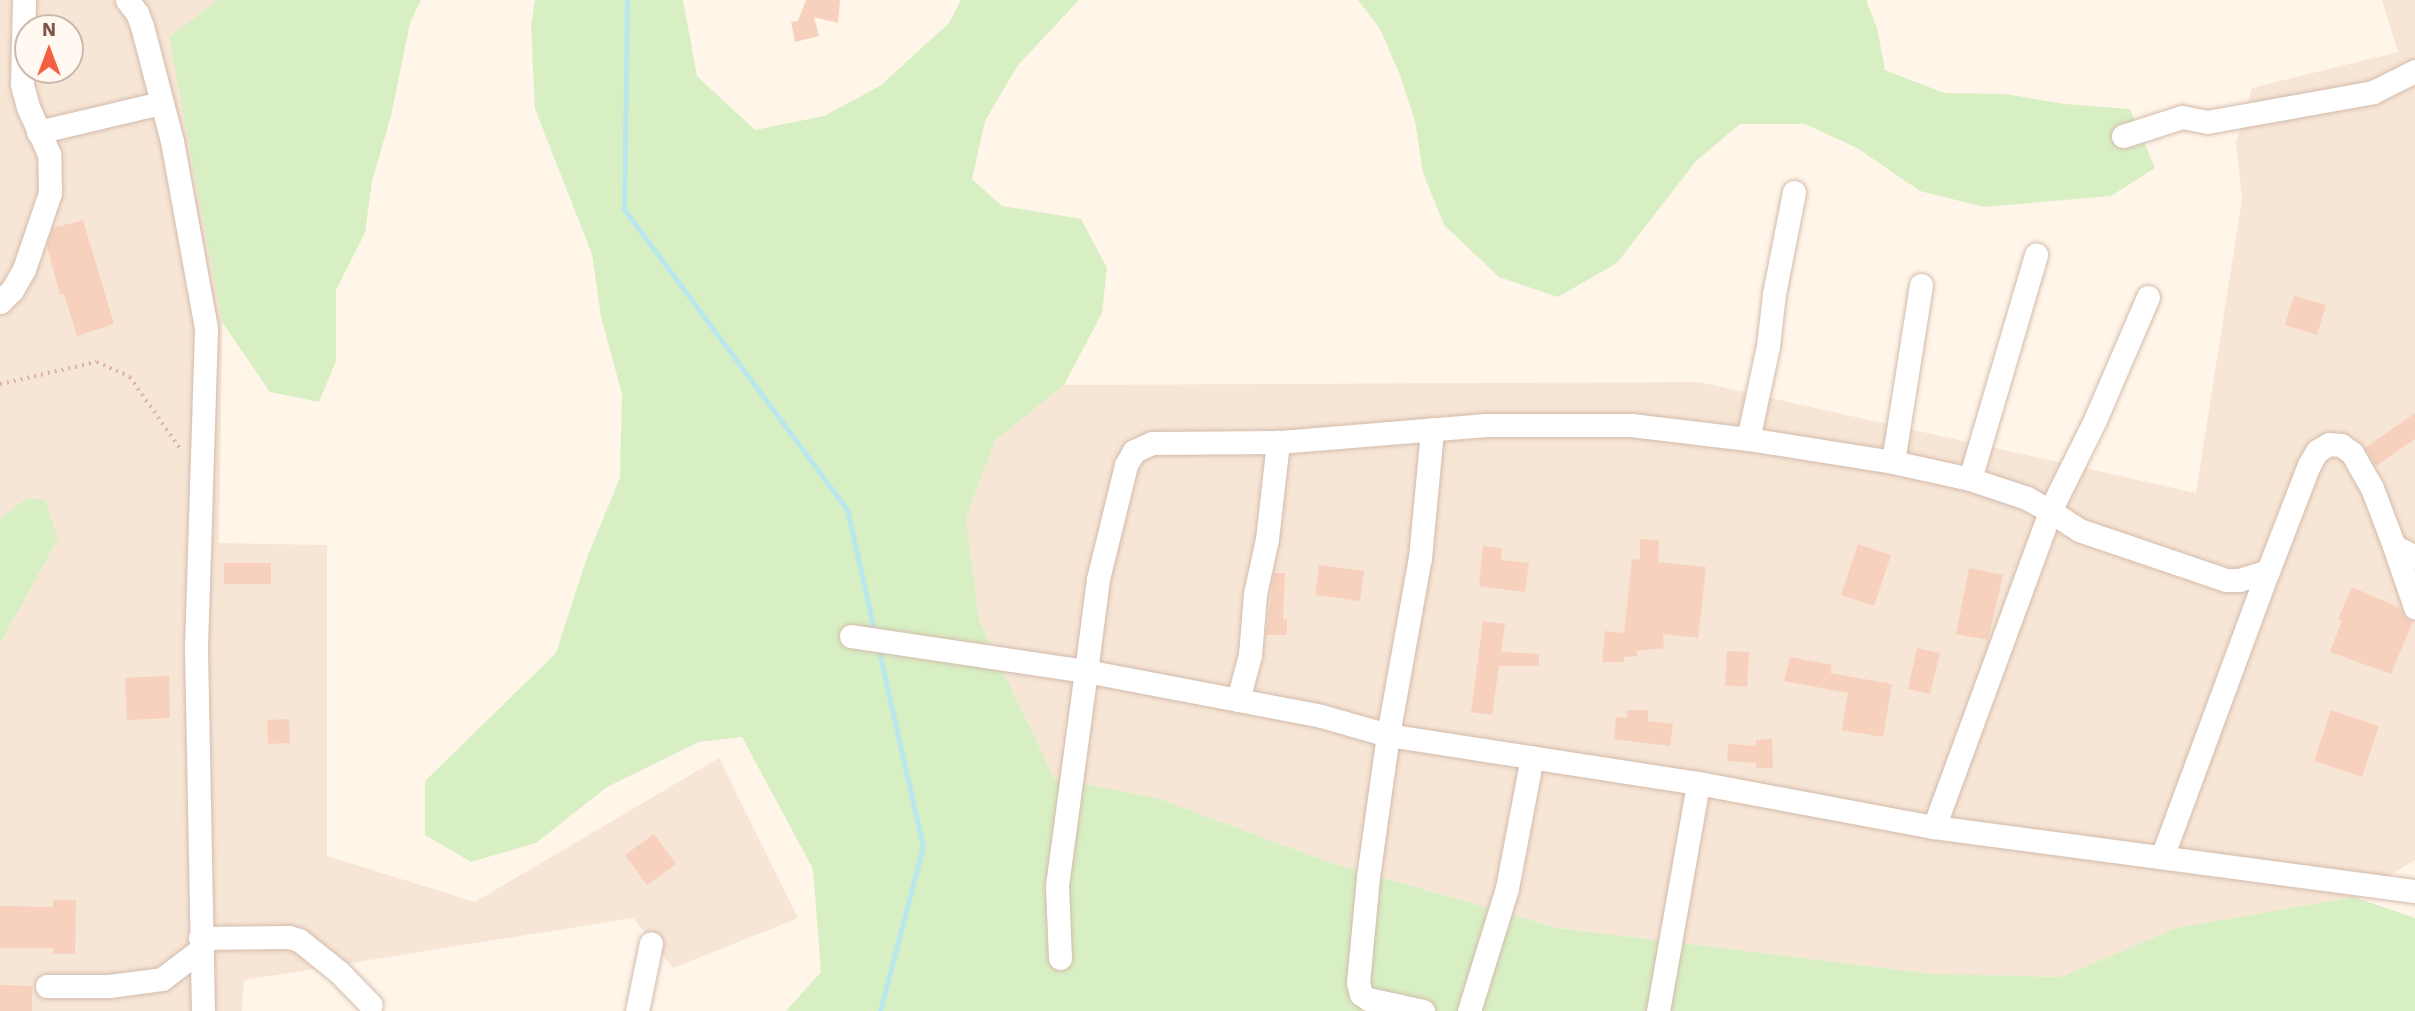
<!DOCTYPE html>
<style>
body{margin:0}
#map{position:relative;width:2415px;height:1011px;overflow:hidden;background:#fff5e9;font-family:"Work Sans",sans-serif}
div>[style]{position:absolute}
.residential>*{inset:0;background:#f7e6d6}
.green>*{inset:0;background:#d8efc4}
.stream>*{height:5px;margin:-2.5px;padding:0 2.5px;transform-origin:2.5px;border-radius:2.5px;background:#bae7ec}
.building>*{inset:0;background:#f7d1bd}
.path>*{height:3.5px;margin-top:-1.75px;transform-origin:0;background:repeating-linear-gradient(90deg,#deb49f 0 2px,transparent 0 7px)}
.roads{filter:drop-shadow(0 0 2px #d3bbac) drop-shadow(0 0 2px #d3bbac)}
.minor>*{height:23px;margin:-11.5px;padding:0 11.5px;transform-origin:11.5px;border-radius:11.5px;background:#fff}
span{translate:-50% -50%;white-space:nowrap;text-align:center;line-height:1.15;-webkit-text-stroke:7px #fff9f1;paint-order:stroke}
.north{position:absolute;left:14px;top:14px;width:70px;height:70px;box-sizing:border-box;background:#fff9f1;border:2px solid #cbb9ad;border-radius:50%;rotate:0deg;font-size:19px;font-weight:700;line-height:28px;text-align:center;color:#7d5848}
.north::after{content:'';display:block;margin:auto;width:24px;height:32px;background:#f55f41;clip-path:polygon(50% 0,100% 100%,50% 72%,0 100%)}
</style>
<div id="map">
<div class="residential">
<i style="clip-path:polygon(evenodd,0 0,218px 0,169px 37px,222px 322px,219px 543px,327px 545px,327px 856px,475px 902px,719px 758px,798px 918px,673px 968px,633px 918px,244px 980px,242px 1011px,0 1011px,0 644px,58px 539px,0 518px,0 0,28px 28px,70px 28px,70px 70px,28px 70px,28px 28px)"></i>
<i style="clip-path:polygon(2382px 0,2415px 0,2415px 860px,2354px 897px,2176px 928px,2061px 977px,1933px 974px,1558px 928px,1328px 862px,1157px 798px,1054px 778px,979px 620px,966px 518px,995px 441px,1064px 385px,1699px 382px,2196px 493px,2242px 199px,2236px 143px,2252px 88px,2398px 52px)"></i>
</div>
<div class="green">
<i style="clip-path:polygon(218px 0,421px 0,410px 23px,391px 116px,372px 181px,365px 233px,336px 290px,336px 361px,319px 402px,270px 392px,222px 322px,169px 37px)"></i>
<i style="clip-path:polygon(535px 0,683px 0,697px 76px,755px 130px,824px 116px,880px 86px,949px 23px,961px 0,1079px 0,1018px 65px,985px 121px,972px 179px,1002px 206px,1081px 219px,1107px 268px,1102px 313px,1064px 385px,995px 441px,966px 518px,979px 620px,1054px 778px,1157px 798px,1328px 862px,1558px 928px,1933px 974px,2061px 977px,2176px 928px,2354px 897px,2415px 918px,2415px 1011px,786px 1011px,821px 972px,813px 869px,742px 737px,699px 742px,607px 787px,536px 843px,471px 862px,425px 835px,425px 781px,556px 653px,586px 560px,620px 478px,622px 394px,601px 317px,592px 254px,535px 109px,531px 26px)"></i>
<i style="clip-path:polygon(1358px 0,1866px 0,1877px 28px,1885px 70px,1944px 93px,2005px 94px,2065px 104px,2130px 109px,2155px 168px,2111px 196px,1984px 207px,1920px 191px,1857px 148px,1805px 124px,1740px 124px,1696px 161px,1617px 263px,1558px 297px,1499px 277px,1444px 225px,1423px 173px,1415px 121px,1400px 75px,1380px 29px)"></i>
<i style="clip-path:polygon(28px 498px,45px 500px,58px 539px,0 644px,0 518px)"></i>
</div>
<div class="stream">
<i style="left:627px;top:0;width:209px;rotate:90.8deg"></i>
<i style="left:624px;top:209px;width:374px;rotate:53.4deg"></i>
<i style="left:847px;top:509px;width:128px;rotate:77.4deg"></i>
<i style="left:878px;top:647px;width:204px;rotate:77.3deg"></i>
<i style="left:923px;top:846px;width:171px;rotate:104.6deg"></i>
</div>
<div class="building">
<i style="clip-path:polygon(806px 0,840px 0,838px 23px,814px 17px,819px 36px,795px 42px,791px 22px,798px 21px)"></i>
<i style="clip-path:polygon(83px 220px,114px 324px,77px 336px,64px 294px,60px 295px,47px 246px,53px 228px)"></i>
<i style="clip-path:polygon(2294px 296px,2326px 305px,2317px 335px,2285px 325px)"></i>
<i style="clip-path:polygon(2415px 413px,2415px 439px,2376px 466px,2365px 448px)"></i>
<i style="clip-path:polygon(1640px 539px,1659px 540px,1658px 562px,1706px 567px,1698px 638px,1663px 634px,1664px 648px,1637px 651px,1637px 656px,1624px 657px,1624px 662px,1602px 662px,1605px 631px,1624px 633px,1632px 559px,1640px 560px)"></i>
<i style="clip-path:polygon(1858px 544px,1891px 555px,1874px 606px,1841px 595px)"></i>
<i style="clip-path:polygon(1483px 546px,1502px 548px,1501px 560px,1529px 563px,1525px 592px,1479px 586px)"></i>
<i style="clip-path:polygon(224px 563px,271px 563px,271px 584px,224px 584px)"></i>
<i style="clip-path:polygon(1319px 565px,1364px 571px,1360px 601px,1315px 595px)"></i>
<i style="clip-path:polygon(1969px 568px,2003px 575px,1988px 640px,1956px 634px)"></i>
<i style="clip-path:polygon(1274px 573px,1285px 573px,1283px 619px,1287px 619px,1287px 635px,1266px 635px)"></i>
<i style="clip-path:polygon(2352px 587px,2400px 608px,2405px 617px,2413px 621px,2391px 674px,2330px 652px,2342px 620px,2338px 619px)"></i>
<i style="clip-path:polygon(1483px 621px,1505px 624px,1501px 652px,1539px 654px,1539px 666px,1499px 666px,1492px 715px,1471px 712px)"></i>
<i style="clip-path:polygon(1917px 648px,1940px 653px,1930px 694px,1908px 689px)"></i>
<i style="clip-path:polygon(1727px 651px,1749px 652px,1747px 687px,1725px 685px)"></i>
<i style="clip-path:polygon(1790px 657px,1832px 665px,1830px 673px,1892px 684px,1883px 737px,1842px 730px,1848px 693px,1784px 681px)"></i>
<i style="clip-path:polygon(169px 676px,170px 718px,127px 720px,125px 678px)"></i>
<i style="clip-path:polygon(1627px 710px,1648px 710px,1648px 721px,1673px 724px,1670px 746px,1614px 739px,1616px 717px,1627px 718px)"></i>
<i style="clip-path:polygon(2331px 710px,2379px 726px,2362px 777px,2314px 761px)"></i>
<i style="clip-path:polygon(289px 719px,290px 743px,268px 744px,267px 720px)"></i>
<i style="clip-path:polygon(1772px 739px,1773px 768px,1756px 768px,1756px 763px,1727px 761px,1728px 744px,1756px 746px,1756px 740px)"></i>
<i style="clip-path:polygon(654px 834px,676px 864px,647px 885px,625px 855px)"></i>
<i style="clip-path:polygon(53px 900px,76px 900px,75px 954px,53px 954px,53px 948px,0 948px,0 906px,53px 907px)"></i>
<i style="clip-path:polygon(0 985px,32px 986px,32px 1011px,0 1011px)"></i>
</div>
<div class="path">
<i style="left:0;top:384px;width:99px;rotate:-12.8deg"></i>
<i style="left:97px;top:362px;width:36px;rotate:24deg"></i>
<i style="left:130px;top:377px;width:90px;rotate:54.9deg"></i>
</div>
<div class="roads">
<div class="minor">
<i style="left:127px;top:0;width:16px;rotate:52deg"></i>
<i style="left:137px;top:13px;width:14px;rotate:69deg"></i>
<i style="left:142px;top:26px;width:119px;rotate:75.4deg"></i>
<i style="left:172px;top:141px;width:191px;rotate:79.7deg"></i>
<i style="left:206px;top:329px;width:319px;rotate:91.8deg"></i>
<i style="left:196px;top:648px;width:363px;rotate:88.9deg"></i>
<i style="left:38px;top:132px;width:126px;rotate:-13.3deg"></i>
<i style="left:2123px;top:136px;width:62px;rotate:-17.9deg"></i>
<i style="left:2182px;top:117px;width:25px;rotate:11deg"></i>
<i style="left:2207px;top:122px;width:169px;rotate:-10.2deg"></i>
<i style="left:2373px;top:92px;width:47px;rotate:-26.6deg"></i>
<i style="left:1794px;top:192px;width:104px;rotate:101.1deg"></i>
<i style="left:1774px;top:294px;width:52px;rotate:96.6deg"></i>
<i style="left:1768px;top:346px;width:95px;rotate:102.1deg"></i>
<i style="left:1748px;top:439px;width:147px;rotate:9deg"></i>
<i style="left:1921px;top:285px;width:179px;rotate:99deg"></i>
<i style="left:1893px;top:462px;width:79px;rotate:12.4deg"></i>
<i style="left:2148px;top:297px;width:134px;rotate:113.3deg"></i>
<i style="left:2095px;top:420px;width:102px;rotate:116.3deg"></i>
<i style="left:2050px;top:511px;width:35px;rotate:33deg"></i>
<i style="left:2079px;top:530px;width:155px;rotate:18.8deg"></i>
<i style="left:2226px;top:580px;width:13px"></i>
<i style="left:2239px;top:580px;width:30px;rotate:-17deg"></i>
<i style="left:2268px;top:571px;width:114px;rotate:-68.9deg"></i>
<i style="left:2309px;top:465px;width:16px;rotate:-60deg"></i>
<i style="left:2317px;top:451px;width:14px;rotate:-30deg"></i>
<i style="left:2329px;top:444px;width:12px;rotate:5deg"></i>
<i style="left:2341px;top:445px;width:14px;rotate:36deg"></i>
<i style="left:2352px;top:453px;width:40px;rotate:60.3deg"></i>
<i style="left:2372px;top:488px;width:62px;rotate:69.2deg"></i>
<i style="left:2394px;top:546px;width:24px;rotate:28deg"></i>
<i style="left:0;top:302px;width:17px;rotate:-45deg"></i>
<i style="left:12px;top:290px;width:24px;rotate:-60deg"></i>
<i style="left:24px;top:269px;width:80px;rotate:-71.1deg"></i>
<i style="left:50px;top:193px;width:39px;rotate:-91deg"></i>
<i style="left:49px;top:154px;width:51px;rotate:-114.1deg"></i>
<i style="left:28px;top:107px;width:24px;rotate:-105deg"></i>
<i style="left:22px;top:84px;width:84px;rotate:-88.6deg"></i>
<i style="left:1748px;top:439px;width:118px;rotate:-173.2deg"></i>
<i style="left:1631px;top:425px;width:145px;rotate:180deg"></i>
<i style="left:1486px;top:425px;width:209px;rotate:175.3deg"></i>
<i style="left:1278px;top:442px;width:126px;rotate:179.5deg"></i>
<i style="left:1152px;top:443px;width:20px;rotate:156deg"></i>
<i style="left:1134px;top:451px;width:16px;rotate:120deg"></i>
<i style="left:1126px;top:465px;width:117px;rotate:103.8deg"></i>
<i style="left:1098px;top:579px;width:93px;rotate:97.4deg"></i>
<i style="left:1086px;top:671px;width:239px;rotate:10.8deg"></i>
<i style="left:1321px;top:716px;width:70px;rotate:15.8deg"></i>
<i style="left:1388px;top:735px;width:314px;rotate:8.8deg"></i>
<i style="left:1698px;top:783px;width:240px;rotate:10.6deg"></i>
<i style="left:1934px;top:827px;width:485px;rotate:7.6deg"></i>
<i style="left:2394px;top:546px;width:65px;rotate:71deg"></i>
<i style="left:851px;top:636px;width:238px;rotate:8.5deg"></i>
<i style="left:1086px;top:671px;width:217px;rotate:97.7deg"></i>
<i style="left:1057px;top:886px;width:72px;rotate:87.6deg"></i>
<i style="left:1238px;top:700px;width:47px;rotate:-75.1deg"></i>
<i style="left:1250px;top:655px;width:61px;rotate:-85.3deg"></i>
<i style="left:1255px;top:594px;width:56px;rotate:-77.7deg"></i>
<i style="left:1267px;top:539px;width:98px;rotate:-83.5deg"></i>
<i style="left:1934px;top:827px;width:337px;rotate:-69.8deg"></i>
<i style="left:2050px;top:511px;width:26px;rotate:-151deg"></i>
<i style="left:2027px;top:498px;width:60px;rotate:-161.6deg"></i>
<i style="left:1970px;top:479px;width:234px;rotate:-73.6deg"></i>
<i style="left:2162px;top:857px;width:305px;rotate:-69.7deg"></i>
<i style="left:200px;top:938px;width:89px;rotate:-0.6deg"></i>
<i style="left:289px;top:937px;width:10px;rotate:17deg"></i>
<i style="left:299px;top:940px;width:50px;rotate:38.5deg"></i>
<i style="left:338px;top:971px;width:47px;rotate:45.9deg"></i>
<i style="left:47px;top:986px;width:62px"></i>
<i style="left:109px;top:986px;width:53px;rotate:-7.5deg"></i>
<i style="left:162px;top:979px;width:48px;rotate:-37.3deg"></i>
<i style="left:637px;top:1011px;width:69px;rotate:-78.4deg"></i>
<i style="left:1423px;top:1011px;width:56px;rotate:-167.7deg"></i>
<i style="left:1368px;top:999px;width:9px;rotate:-144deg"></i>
<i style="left:1361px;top:994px;width:11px;rotate:-105deg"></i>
<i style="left:1358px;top:983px;width:106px;rotate:-84.6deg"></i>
<i style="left:1368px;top:877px;width:143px;rotate:-82deg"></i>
<i style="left:1388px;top:735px;width:180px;rotate:-79.8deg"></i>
<i style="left:1420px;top:558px;width:129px;rotate:-84.6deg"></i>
<i style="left:1469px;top:1011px;width:129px;rotate:-72.8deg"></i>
<i style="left:1507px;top:888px;width:133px;rotate:-79.2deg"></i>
<i style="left:1658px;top:1011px;width:231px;rotate:-80deg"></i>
</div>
</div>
<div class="north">N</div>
</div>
